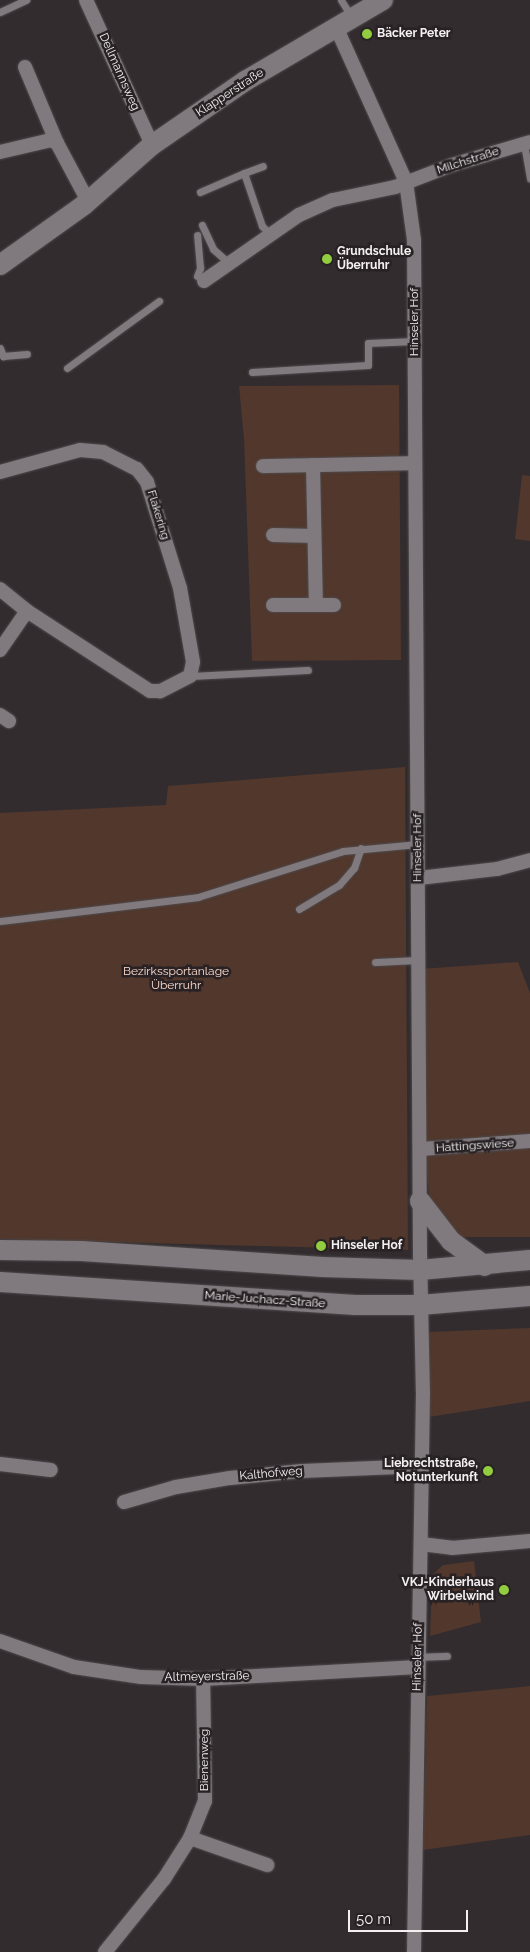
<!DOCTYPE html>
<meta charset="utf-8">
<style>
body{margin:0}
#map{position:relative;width:530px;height:1952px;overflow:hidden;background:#322c2f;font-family:Raleway,sans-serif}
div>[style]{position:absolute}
.green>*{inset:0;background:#51372c}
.roads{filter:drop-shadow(0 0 1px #4e4a4c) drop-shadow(0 0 1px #4e4a4c)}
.lane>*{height:7px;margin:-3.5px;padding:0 3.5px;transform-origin:3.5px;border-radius:3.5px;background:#80797d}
.street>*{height:14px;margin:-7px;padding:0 7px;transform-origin:7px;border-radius:7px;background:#80797d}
.secondary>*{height:20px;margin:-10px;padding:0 10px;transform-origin:10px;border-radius:10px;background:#80797d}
.dots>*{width:14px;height:14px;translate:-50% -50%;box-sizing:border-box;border:2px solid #282225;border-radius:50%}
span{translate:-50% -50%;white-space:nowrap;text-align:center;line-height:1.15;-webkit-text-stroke:5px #282225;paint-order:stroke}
.poi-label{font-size:12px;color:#f4f0f2;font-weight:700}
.left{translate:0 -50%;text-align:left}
.right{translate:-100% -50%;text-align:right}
.street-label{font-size:12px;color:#f4f0f2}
.park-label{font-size:12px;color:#ffdacb}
.scale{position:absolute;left:348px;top:1910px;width:120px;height:22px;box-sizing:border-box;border:2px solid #f4f0f2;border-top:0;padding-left:6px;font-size:15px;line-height:18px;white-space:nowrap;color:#f4f0f2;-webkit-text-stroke:4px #282225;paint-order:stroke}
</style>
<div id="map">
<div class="green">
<i style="clip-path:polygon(399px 385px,401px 660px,252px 661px,244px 439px,239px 386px)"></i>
<i style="clip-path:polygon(522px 475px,530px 476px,530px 541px,515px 539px)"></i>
<i style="clip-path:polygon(405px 767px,408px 1250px,0 1239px,0 813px,166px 805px,168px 786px)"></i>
<i style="clip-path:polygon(518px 962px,530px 993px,530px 1139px,426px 1147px,421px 969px)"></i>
<i style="clip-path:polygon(530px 1143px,530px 1237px,433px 1237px,425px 1151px)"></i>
<i style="clip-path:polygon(530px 1328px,530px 1401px,429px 1417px,428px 1332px)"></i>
<i style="clip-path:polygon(474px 1561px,481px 1622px,430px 1636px,432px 1575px,443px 1565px)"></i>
<i style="clip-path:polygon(530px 1686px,530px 1835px,423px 1850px,427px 1696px)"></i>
</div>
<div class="roads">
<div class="lane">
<i style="left:341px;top:0;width:19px;rotate:58deg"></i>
<i style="left:0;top:12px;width:29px;rotate:-25deg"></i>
<i style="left:524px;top:144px;width:35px;rotate:80deg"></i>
<i style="left:244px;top:173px;width:20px;rotate:-20deg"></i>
<i style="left:200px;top:192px;width:48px;rotate:-23.4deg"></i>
<i style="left:244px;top:173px;width:56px;rotate:71.2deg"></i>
<i style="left:262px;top:226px;width:11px;rotate:45deg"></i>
<i style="left:202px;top:225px;width:26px;rotate:65deg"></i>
<i style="left:213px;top:249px;width:21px;rotate:41deg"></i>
<i style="left:197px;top:276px;width:9px;rotate:-69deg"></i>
<i style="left:200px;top:268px;width:33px;rotate:-95deg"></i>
<i style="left:0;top:348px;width:9px;rotate:69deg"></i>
<i style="left:3px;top:356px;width:24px;rotate:-5deg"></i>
<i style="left:67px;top:368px;width:114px;rotate:-36.1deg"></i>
<i style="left:252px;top:372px;width:116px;rotate:-3.5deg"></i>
<i style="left:368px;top:365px;width:22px;rotate:-90deg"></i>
<i style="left:368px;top:343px;width:47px;rotate:-2.4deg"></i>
<i style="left:190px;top:676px;width:118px;rotate:-2.9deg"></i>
<i style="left:299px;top:909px;width:47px;rotate:-31deg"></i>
<i style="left:339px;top:885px;width:23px;rotate:-49deg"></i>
<i style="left:354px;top:868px;width:21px;rotate:-71deg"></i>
<i style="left:0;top:921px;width:199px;rotate:-6.9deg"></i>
<i style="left:198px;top:897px;width:152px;rotate:-17.6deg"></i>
<i style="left:343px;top:851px;width:75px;rotate:-5.3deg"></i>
<i style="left:375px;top:962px;width:44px;rotate:-2.6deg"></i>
<i style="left:418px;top:1657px;width:29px;rotate:-2deg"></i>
</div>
<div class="street">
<i style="left:86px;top:0;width:159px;rotate:65.5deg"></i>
<i style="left:337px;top:29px;width:168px;rotate:65.7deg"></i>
<i style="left:406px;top:182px;width:59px;rotate:82.1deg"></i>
<i style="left:414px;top:240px;width:1013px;rotate:89.66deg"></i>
<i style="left:420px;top:1253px;width:139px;rotate:88.8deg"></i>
<i style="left:423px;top:1392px;width:560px;rotate:90.92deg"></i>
<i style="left:25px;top:67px;width:82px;rotate:67.2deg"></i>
<i style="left:0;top:152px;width:52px;rotate:-13.2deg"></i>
<i style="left:51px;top:140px;width:7px;rotate:27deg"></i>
<i style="left:57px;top:143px;width:66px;rotate:61.9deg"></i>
<i style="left:204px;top:281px;width:116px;rotate:-34.8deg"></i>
<i style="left:299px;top:215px;width:37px;rotate:-24deg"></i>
<i style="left:333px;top:200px;width:63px;rotate:-11.8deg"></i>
<i style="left:395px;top:187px;width:61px;rotate:-21.1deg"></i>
<i style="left:452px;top:165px;width:81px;rotate:-16.4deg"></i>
<i style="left:313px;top:465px;width:140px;rotate:88.8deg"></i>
<i style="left:263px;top:466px;width:152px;rotate:-1.1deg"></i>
<i style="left:0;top:472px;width:83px;rotate:-15.4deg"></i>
<i style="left:80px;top:450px;width:23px;rotate:5deg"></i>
<i style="left:103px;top:452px;width:38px;rotate:27deg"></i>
<i style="left:137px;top:469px;width:16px;rotate:52deg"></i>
<i style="left:147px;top:482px;width:111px;rotate:72.7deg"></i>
<i style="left:180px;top:588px;width:75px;rotate:80deg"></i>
<i style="left:193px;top:662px;width:14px;rotate:102deg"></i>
<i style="left:190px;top:676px;width:34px;rotate:153deg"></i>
<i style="left:160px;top:691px;width:10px;rotate:180deg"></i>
<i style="left:150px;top:691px;width:147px;rotate:-147deg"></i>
<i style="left:27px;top:611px;width:35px;rotate:-141deg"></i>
<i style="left:273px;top:535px;width:41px;rotate:1.4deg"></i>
<i style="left:273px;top:605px;width:61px"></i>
<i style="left:0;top:650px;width:47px;rotate:-55.3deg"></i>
<i style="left:0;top:715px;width:11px;rotate:34deg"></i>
<i style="left:419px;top:878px;width:79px;rotate:-6.6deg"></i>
<i style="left:497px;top:869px;width:34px;rotate:-15deg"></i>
<i style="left:421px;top:1149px;width:109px;rotate:-4.2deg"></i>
<i style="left:0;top:1464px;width:51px;rotate:6.7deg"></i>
<i style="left:124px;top:1502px;width:54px;rotate:-16.1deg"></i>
<i style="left:176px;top:1487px;width:55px;rotate:-9.5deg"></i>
<i style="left:230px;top:1478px;width:72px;rotate:-5.6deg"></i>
<i style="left:302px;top:1471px;width:120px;rotate:-2.4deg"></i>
<i style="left:421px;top:1544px;width:31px;rotate:7deg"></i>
<i style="left:452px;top:1548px;width:78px;rotate:-5.1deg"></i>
<i style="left:0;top:1641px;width:78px;rotate:19.4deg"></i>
<i style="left:74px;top:1667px;width:68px;rotate:8.5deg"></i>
<i style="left:141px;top:1677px;width:62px;rotate:1.8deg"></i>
<i style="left:203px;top:1679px;width:215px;rotate:-3.2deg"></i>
<i style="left:190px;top:1838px;width:82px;rotate:19.3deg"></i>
<i style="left:105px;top:1952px;width:94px;rotate:-51.1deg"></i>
<i style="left:164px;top:1879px;width:49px;rotate:-57.6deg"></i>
<i style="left:190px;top:1838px;width:40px;rotate:-68deg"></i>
<i style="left:205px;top:1801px;width:122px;rotate:-90.9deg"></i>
</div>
<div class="secondary">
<i style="left:0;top:265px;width:103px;rotate:-35.5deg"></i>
<i style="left:84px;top:205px;width:91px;rotate:-41.4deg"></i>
<i style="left:152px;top:145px;width:113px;rotate:-34.5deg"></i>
<i style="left:245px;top:81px;width:160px;rotate:-30.4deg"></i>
<i style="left:420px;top:1201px;width:51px;rotate:52.2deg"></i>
<i style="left:451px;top:1241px;width:42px;rotate:36.3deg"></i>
<i style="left:0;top:1250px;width:81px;rotate:0.7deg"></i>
<i style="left:81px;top:1251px;width:242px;rotate:3.8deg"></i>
<i style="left:322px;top:1267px;width:98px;rotate:1.8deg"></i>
<i style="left:420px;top:1270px;width:110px;rotate:-5.2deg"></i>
<i style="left:0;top:1282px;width:356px;rotate:3.7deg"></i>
<i style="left:355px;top:1305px;width:65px"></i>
<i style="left:420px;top:1305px;width:110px;rotate:-4.7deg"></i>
</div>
</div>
<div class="dots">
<i style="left:367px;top:34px;background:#92cd3f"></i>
<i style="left:327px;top:259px;background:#92cd3f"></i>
<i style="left:321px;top:1246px;background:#92cd3f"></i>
<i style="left:488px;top:1471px;background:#92cd3f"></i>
<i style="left:504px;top:1590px;background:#92cd3f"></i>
</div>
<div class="poi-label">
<span class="left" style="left:377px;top:34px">Bäcker Peter</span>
<span class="left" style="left:337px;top:259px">Grundschule<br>Überruhr</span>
<span class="left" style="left:331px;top:1246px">Hinseler Hof</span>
<span class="right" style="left:478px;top:1471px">Liebrechtstraße,<br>Notunterkunft</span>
<span class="right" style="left:494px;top:1590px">VKJ-Kinderhaus<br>Wirbelwind</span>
</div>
<div class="street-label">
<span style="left:119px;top:72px;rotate:66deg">Dellmannsweg</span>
<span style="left:230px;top:93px;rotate:-33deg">Klapperstraße</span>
<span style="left:468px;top:161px;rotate:-18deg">Milchstraße</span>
<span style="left:415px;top:322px;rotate:-90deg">Hinseler Hof</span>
<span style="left:158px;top:515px;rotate:73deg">Flakering</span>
<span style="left:418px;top:848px;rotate:-90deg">Hinseler Hof</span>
<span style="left:475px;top:1146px;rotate:-4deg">Hattingswiese</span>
<span style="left:265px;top:1300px;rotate:4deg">Marie-Juchacz-Straße</span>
<span style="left:271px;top:1474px;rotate:-5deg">Kalthofweg</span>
<span style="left:418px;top:1657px;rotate:-89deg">Hinseler Hof</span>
<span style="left:207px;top:1677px;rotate:-1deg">Altmeyerstraße</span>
<span style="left:205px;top:1760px;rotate:-90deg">Bienenweg</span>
</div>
<div class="park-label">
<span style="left:176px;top:979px">Bezirkssportanlage<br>Überruhr</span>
</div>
<div class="scale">50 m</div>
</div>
